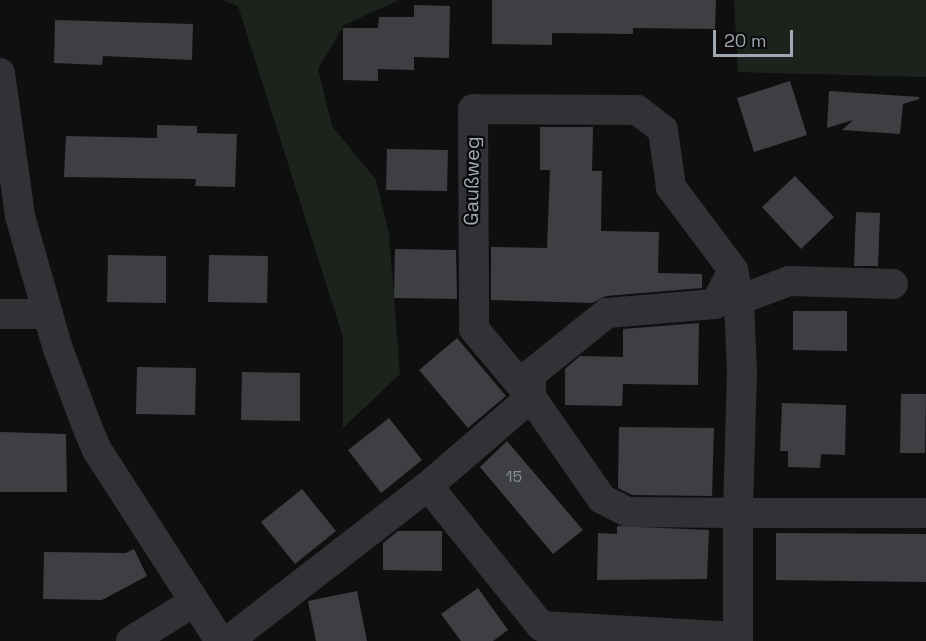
<!DOCTYPE html>
<meta charset="utf-8">
<style>
body{margin:0}
#map{position:relative;width:926px;height:641px;overflow:hidden;background:#0f0f10;font-family:"Space Grotesk",sans-serif}
div>[style]{position:absolute}
.green>*{inset:0;background:#1c231c}
.building>*{inset:0;background:#3e3f43}
.minor>*{height:30px;margin:-15px;padding:0 15px;transform-origin:15px;border-radius:15px;background:#303235}
span{translate:-50% -50%;white-space:nowrap;text-align:center;line-height:1.15;-webkit-text-stroke:4.5px #0a0a0b;paint-order:stroke}
.number-label{font-size:16px;color:#888e96}
.number-label span{-webkit-text-stroke-width:0}
.street-label{font-size:20px;color:#a0a8b1}
.scale{position:absolute;left:713px;top:30px;width:80px;height:27px;box-sizing:border-box;border:3px solid #a0a8b1;border-top:0;padding-left:8px;font-size:18px;line-height:21px;white-space:nowrap;color:#a0a8b1;-webkit-text-stroke:4px #0a0a0b;paint-order:stroke}
</style>
<div id="map">
<div class="green">
<i style="clip-path:polygon(222px 0,399px 0,344px 25px,318px 69px,332px 126px,376px 180px,389px 234px,400px 374px,343px 428px,343px 337px,238px 6px)"></i>
<i style="clip-path:polygon(734px 0,926px 0,926px 77px,738px 72px)"></i>
</div>
<div class="building">
<i style="clip-path:polygon(492px 0,716px 0,715px 29px,633px 28px,633px 34px,552px 33px,552px 45px,492px 44px)"></i>
<i style="clip-path:polygon(414px 5px,450px 6px,449px 58px,414px 57px,414px 70px,378px 69px,378px 81px,343px 80px,343px 28px,378px 28px,379px 17px,414px 17px)"></i>
<i style="clip-path:polygon(55px 20px,193px 24px,192px 60px,103px 56px,102px 65px,54px 63px)"></i>
<i style="clip-path:polygon(790px 81px,807px 135px,754px 152px,737px 98px)"></i>
<i style="clip-path:polygon(829px 91px,919px 97px,919px 99px,903px 104px,900px 134px,842px 130px,853px 120px,827px 128px)"></i>
<i style="clip-path:polygon(157px 125px,197px 126px,197px 133px,237px 134px,235px 187px,195px 186px,196px 179px,64px 177px,66px 136px,157px 138px)"></i>
<i style="clip-path:polygon(540px 127px,593px 127px,592px 171px,602px 171px,601px 231px,659px 232px,658px 273px,702px 274px,702px 288px,606px 296px,592px 303px,491px 300px,491px 247px,547px 248px,550px 170px,540px 170px)"></i>
<i style="clip-path:polygon(387px 149px,448px 150px,447px 191px,386px 190px)"></i>
<i style="clip-path:polygon(795px 176px,834px 217px,801px 249px,762px 207px)"></i>
<i style="clip-path:polygon(856px 212px,880px 213px,878px 266px,854px 266px)"></i>
<i style="clip-path:polygon(395px 249px,456px 250px,457px 299px,394px 298px)"></i>
<i style="clip-path:polygon(108px 255px,166px 256px,166px 303px,107px 302px)"></i>
<i style="clip-path:polygon(209px 255px,268px 256px,267px 303px,208px 302px)"></i>
<i style="clip-path:polygon(793px 311px,847px 311px,847px 351px,793px 350px)"></i>
<i style="clip-path:polygon(699px 323px,698px 385px,623px 384px,622px 406px,565px 405px,565px 369px,580px 356px,623px 357px,623px 329px)"></i>
<i style="clip-path:polygon(457px 338px,506px 396px,468px 428px,419px 370px)"></i>
<i style="clip-path:polygon(137px 367px,196px 368px,195px 415px,136px 414px)"></i>
<i style="clip-path:polygon(242px 372px,300px 373px,300px 421px,241px 420px)"></i>
<i style="clip-path:polygon(901px 394px,926px 394px,925px 453px,900px 453px)"></i>
<i style="clip-path:polygon(782px 403px,846px 405px,845px 455px,821px 454px,820px 468px,788px 467px,788px 451px,780px 451px)"></i>
<i style="clip-path:polygon(389px 418px,422px 460px,381px 493px,348px 450px)"></i>
<i style="clip-path:polygon(619px 427px,714px 428px,712px 496px,632px 495px,618px 488px)"></i>
<i style="clip-path:polygon(0 432px,66px 434px,67px 492px,0 492px)"></i>
<i style="clip-path:polygon(507px 441px,583px 530px,553px 554px,480px 467px)"></i>
<i style="clip-path:polygon(302px 489px,336px 531px,295px 564px,261px 522px)"></i>
<i style="clip-path:polygon(617px 526px,709px 530px,707px 579px,597px 580px,598px 533px,617px 534px)"></i>
<i style="clip-path:polygon(398px 531px,442px 531px,442px 571px,383px 570px,383px 543px)"></i>
<i style="clip-path:polygon(776px 533px,926px 534px,926px 582px,776px 580px)"></i>
<i style="clip-path:polygon(134px 549px,147px 576px,102px 600px,43px 599px,44px 552px,126px 553px)"></i>
<i style="clip-path:polygon(478px 588px,508px 630px,493px 641px,461px 641px,441px 614px)"></i>
<i style="clip-path:polygon(357px 591px,367px 641px,316px 641px,308px 601px)"></i>
</div>
<div class="minor">
<i style="left:0;top:73px;width:144px;rotate:82deg"></i>
<i style="left:20px;top:216px;width:138px;rotate:74.1deg"></i>
<i style="left:58px;top:349px;width:80px;rotate:69.5deg"></i>
<i style="left:86px;top:424px;width:28px;rotate:67deg"></i>
<i style="left:97px;top:450px;width:227px;rotate:57.2deg"></i>
<i style="left:739px;top:300px;width:53px;rotate:-20.8deg"></i>
<i style="left:789px;top:281px;width:104px;rotate:1.7deg"></i>
<i style="left:0;top:314px;width:48px"></i>
<i style="left:428px;top:486px;width:180px;rotate:51.1deg"></i>
<i style="left:541px;top:626px;width:197px;rotate:3.2deg"></i>
<i style="left:131px;top:641px;width:72px;rotate:-31.9deg"></i>
<i style="left:228px;top:641px;width:253px;rotate:-37.8deg"></i>
<i style="left:428px;top:486px;width:136px;rotate:-40.8deg"></i>
<i style="left:531px;top:397px;width:23px;rotate:-90deg"></i>
<i style="left:531px;top:374px;width:97px;rotate:-38.8deg"></i>
<i style="left:607px;top:313px;width:108px;rotate:-4.8deg"></i>
<i style="left:715px;top:304px;width:38px;rotate:-62deg"></i>
<i style="left:738px;top:641px;width:128px;rotate:-90deg"></i>
<i style="left:738px;top:513px;width:140px;rotate:-88.4deg"></i>
<i style="left:742px;top:373px;width:73px;rotate:-92.4deg"></i>
<i style="left:739px;top:300px;width:31px;rotate:-101deg"></i>
<i style="left:733px;top:270px;width:104px;rotate:-126.8deg"></i>
<i style="left:671px;top:187px;width:58px;rotate:-98deg"></i>
<i style="left:663px;top:130px;width:33px;rotate:-142deg"></i>
<i style="left:637px;top:110px;width:164px;rotate:-179.7deg"></i>
<i style="left:473px;top:109px;width:220px;rotate:89.7deg"></i>
<i style="left:474px;top:329px;width:89px;rotate:50deg"></i>
<i style="left:531px;top:397px;width:124px;rotate:55.2deg"></i>
<i style="left:602px;top:499px;width:29px;rotate:27deg"></i>
<i style="left:628px;top:512px;width:110px;rotate:0.5deg"></i>
<i style="left:738px;top:513px;width:188px"></i>
</div>
<div class="number-label">
<span style="left:514px;top:477px">15</span>
</div>
<div class="street-label">
<span style="left:472px;top:181px;rotate:-89deg">Gaußweg</span>
</div>
<div class="scale">20 m</div>
</div>
